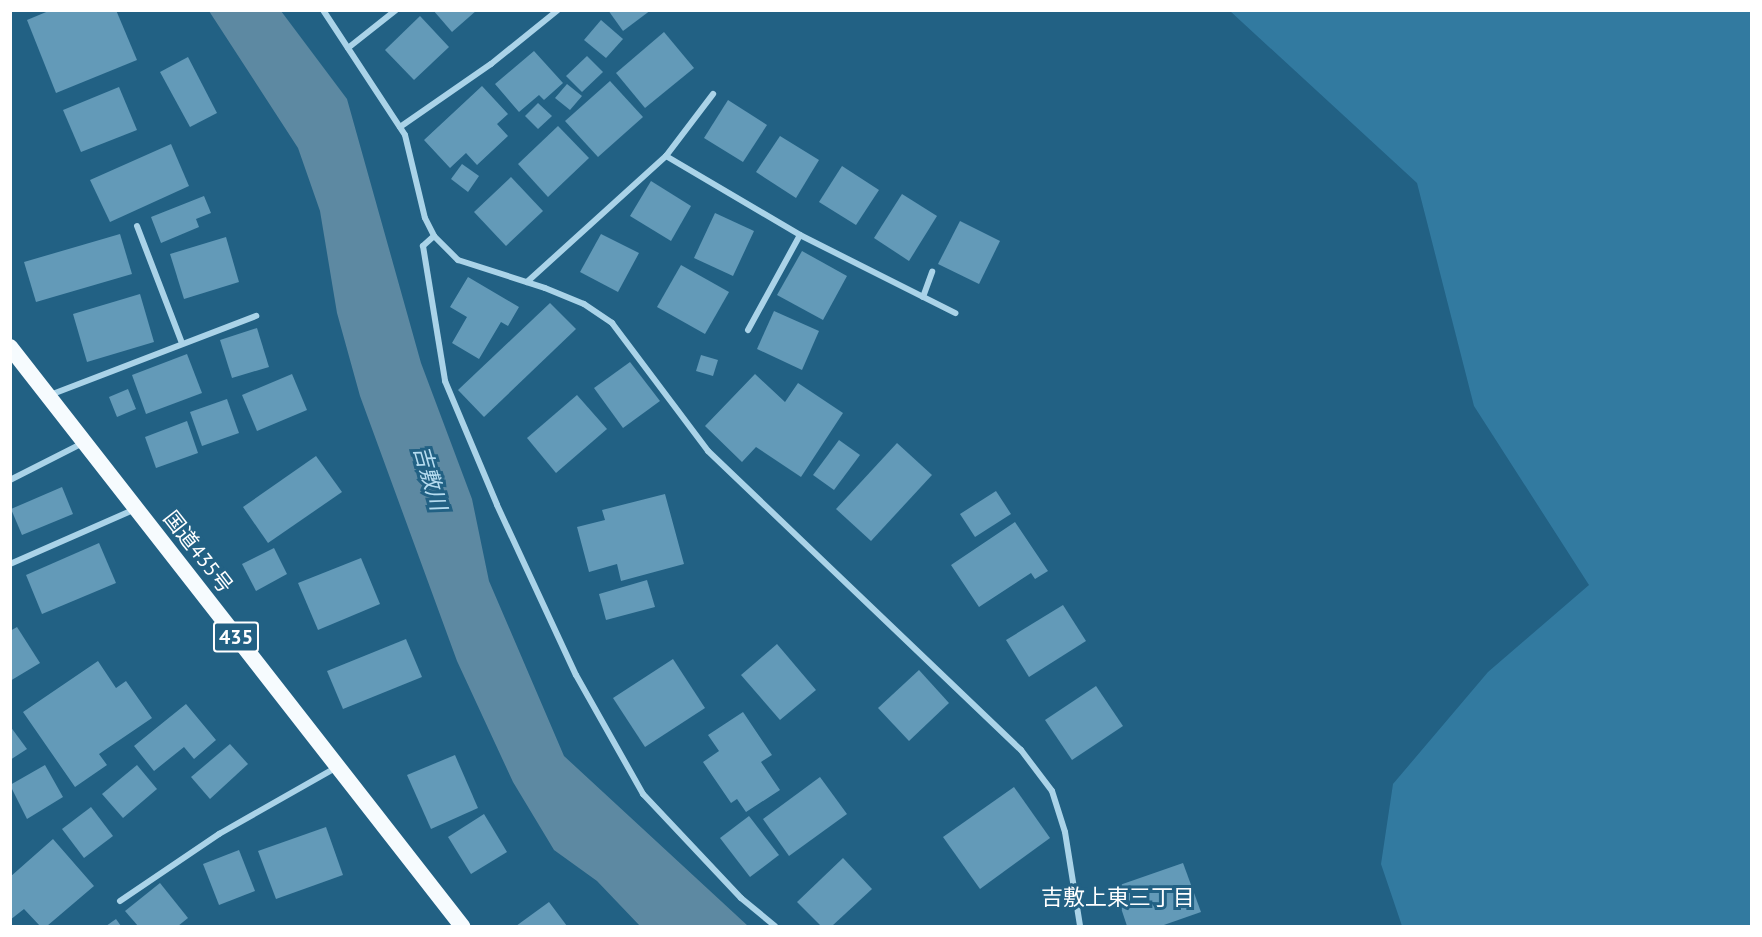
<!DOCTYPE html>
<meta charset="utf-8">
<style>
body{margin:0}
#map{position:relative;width:1762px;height:937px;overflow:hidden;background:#226184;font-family:"PT Sans","Noto Sans JP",sans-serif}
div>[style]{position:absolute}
.green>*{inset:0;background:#327aa0}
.water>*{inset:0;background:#5d89a2}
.building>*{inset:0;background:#639ab8}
.minor>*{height:6px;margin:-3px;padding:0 3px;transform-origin:3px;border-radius:3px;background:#aad3e8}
.trunk>*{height:16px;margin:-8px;padding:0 8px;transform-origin:8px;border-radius:8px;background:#f6fbfe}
span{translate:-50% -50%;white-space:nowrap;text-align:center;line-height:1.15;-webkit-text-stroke:6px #226184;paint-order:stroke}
.shield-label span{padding:2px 4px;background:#226184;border:2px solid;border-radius:4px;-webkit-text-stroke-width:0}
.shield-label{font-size:20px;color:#fff;font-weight:700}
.street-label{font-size:21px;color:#fff}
.water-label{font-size:22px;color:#b6dcf0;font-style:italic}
.neighbourhood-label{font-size:22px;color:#fff}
.frame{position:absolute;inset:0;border:12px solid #fff;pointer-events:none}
</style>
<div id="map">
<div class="green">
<i style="clip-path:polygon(1230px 11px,1751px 11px,1751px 926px,1402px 926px,1381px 864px,1393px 784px,1488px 672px,1589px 585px,1474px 406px,1417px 183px)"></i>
</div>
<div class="water">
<i style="clip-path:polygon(209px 11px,281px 11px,347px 99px,421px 363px,472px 499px,489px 581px,564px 756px,748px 926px,640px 926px,597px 881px,554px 850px,513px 782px,457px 661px,360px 396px,337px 313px,320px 211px,298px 148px)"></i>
</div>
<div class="building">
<i style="clip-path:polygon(51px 10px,116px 10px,137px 60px,56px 93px,27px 20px)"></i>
<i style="clip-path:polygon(433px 10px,477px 10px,452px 32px)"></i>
<i style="clip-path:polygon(608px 10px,651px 10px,623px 31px)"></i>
<i style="clip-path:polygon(420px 16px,449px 47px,414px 80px,385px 50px)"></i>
<i style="clip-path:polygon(601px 20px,623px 39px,606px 58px,584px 40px)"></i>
<i style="clip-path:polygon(664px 32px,694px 68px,645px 108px,616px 73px)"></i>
<i style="clip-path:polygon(534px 51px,563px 83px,544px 100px,539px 95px,519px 112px,495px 84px)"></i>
<i style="clip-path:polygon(587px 56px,603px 72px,582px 92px,566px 76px)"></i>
<i style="clip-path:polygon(188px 57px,217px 113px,190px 127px,160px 72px)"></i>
<i style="clip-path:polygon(610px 81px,643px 117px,598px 157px,565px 121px)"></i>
<i style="clip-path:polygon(567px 84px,582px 96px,570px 110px,555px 98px)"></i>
<i style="clip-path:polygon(482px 86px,508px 114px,497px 124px,508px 136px,477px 165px,466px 153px,450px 168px,424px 140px)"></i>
<i style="clip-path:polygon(119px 87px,137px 130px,81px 152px,63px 110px)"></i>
<i style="clip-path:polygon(728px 100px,767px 125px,743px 162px,704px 138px)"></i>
<i style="clip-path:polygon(538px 103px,552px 116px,538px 129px,525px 116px)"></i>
<i style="clip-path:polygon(558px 126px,589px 158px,548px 197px,518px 164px)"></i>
<i style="clip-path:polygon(780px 136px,819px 160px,796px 198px,756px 172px)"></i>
<i style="clip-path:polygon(171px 144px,189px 186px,110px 222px,90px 180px)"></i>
<i style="clip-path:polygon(462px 164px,479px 176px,468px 192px,451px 179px)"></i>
<i style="clip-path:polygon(842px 166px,879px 190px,856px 225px,819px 202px)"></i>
<i style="clip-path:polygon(511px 177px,543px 211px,506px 246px,474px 212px)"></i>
<i style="clip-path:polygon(651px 181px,691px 206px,671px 241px,630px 216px)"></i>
<i style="clip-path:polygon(902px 194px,937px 216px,909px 261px,874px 238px)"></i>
<i style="clip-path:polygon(204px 196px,211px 213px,196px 219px,199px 227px,161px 243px,151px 217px)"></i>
<i style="clip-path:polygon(715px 213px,754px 231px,733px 276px,694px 258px)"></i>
<i style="clip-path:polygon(960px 221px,1000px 241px,979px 284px,938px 264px)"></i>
<i style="clip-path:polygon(120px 234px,132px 274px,36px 302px,24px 262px)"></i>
<i style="clip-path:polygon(601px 234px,639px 253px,618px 292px,580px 272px)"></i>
<i style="clip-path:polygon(226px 237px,239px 282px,184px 299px,170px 254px)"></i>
<i style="clip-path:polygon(802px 251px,847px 276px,823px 320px,777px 295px)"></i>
<i style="clip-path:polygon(681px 265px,729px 292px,705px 334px,657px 307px)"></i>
<i style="clip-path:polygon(468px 277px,519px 307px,508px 326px,501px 322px,479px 359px,452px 343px,467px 317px,450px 307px)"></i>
<i style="clip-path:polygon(140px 294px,154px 342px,87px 362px,73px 314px)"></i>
<i style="clip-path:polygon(550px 303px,576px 329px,484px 417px,458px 390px)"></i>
<i style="clip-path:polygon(774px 311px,819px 331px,802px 370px,757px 349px)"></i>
<i style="clip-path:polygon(257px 328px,269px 367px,232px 378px,220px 340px)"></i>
<i style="clip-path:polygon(187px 354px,202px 393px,146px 414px,132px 375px)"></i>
<i style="clip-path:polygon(701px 355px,718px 360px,713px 376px,696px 371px)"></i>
<i style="clip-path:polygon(630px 362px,660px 401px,623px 428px,594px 388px)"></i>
<i style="clip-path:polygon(292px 374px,307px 410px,257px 431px,242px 395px)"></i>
<i style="clip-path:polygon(755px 374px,785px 402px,798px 383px,843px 413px,801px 477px,756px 447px,742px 462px,705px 426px)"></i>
<i style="clip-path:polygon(128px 389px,136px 409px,117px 417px,109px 397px)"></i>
<i style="clip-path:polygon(577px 395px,607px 429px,556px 473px,527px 438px)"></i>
<i style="clip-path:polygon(227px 399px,239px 433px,202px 446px,190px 412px)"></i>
<i style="clip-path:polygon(187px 421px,198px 453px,156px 468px,145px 437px)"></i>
<i style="clip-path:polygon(839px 440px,860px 455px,834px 490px,813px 475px)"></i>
<i style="clip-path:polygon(897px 443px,932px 475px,871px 541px,836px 509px)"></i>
<i style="clip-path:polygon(316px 456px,342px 492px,268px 543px,243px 507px)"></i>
<i style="clip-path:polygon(62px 487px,73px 514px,22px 535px,11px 509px)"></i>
<i style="clip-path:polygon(996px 491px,1011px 514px,975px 537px,960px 514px)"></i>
<i style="clip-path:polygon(665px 494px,684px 564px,621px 581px,617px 564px,589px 572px,577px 527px,605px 520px,602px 510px)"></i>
<i style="clip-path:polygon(1015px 522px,1048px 571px,1035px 579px,1031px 573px,979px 607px,951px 565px)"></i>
<i style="clip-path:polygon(99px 543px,116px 583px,42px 614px,26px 575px)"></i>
<i style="clip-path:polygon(274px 548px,287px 574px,256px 591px,242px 564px)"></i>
<i style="clip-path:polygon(361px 558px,380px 604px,318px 630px,298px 583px)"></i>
<i style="clip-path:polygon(647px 580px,655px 607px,606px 620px,599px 594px)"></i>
<i style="clip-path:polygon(1063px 605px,1086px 641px,1029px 677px,1006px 640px)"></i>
<i style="clip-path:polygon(17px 627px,40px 663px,10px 681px,10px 631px)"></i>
<i style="clip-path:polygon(406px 639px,422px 677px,343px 709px,327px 671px)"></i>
<i style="clip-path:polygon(777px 644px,816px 690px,780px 720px,741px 675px)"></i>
<i style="clip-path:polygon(673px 659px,705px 708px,645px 747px,613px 698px)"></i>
<i style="clip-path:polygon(98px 661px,116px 688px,126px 681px,152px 718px,99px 754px,107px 765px,75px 787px,23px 712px)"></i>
<i style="clip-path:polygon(919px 670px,949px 703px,909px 741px,878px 708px)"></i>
<i style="clip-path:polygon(1096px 686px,1123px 726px,1072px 760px,1045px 720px)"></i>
<i style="clip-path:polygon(186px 704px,216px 740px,194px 759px,184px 747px,154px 771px,134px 746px)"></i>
<i style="clip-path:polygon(743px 712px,772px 755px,761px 762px,780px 790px,746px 812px,737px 799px,731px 803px,703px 762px,719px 751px,708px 735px)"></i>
<i style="clip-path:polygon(10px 726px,27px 749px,10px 760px)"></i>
<i style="clip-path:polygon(230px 744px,248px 764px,210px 799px,191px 777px)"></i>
<i style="clip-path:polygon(455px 755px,478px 808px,431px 829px,407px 775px)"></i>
<i style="clip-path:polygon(45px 765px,63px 797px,27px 819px,10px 785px)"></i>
<i style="clip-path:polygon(137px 765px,157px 789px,123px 818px,102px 794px)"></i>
<i style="clip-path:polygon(820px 777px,847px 814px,789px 856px,763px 819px)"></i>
<i style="clip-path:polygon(1014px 787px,1050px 838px,980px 889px,943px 837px)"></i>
<i style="clip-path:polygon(91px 807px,113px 836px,84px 858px,62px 829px)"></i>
<i style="clip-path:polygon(484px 814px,507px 852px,471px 874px,448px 837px)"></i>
<i style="clip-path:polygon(749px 816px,779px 855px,750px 877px,720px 838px)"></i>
<i style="clip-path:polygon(326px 827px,343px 875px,276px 899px,258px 851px)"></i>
<i style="clip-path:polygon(53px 839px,94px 886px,47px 926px,40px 926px,24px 909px,10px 920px,10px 877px)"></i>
<i style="clip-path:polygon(239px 850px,255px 891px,219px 905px,203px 864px)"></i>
<i style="clip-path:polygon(843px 858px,872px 889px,832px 926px,821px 926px,797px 902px)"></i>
<i style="clip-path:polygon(1183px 863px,1201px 912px,1161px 926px,1127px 926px,1114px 887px)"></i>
<i style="clip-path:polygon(160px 883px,188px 918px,178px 926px,138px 926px,125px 911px)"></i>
<i style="clip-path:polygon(549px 902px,567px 926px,516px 926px)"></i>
<i style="clip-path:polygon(116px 919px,121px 926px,106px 926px)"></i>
</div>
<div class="minor">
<i style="left:323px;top:10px;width:149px;rotate:56.7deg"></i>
<i style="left:405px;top:135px;width:85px;rotate:76.5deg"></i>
<i style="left:425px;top:218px;width:20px;rotate:63deg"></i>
<i style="left:434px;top:236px;width:34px;rotate:45deg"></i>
<i style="left:458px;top:260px;width:91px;rotate:17.8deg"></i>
<i style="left:545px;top:288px;width:42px;rotate:22.3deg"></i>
<i style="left:584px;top:304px;width:34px;rotate:34deg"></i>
<i style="left:612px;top:323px;width:160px;rotate:53.1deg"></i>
<i style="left:708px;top:451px;width:433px;rotate:43.7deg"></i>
<i style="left:1021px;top:750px;width:51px;rotate:52.9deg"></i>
<i style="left:1052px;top:791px;width:43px;rotate:72.4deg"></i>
<i style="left:1065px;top:832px;width:95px;rotate:80.9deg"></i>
<i style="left:348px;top:48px;width:61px;rotate:-38.4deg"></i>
<i style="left:400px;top:127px;width:111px;rotate:-34.7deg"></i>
<i style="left:491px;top:64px;width:86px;rotate:-38.9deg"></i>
<i style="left:666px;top:156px;width:156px;rotate:30.5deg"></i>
<i style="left:800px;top:235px;width:174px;rotate:26.7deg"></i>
<i style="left:137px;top:226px;width:125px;rotate:69deg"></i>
<i style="left:434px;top:236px;width:15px;rotate:138deg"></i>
<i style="left:423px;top:246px;width:137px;rotate:80.7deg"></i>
<i style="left:445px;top:381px;width:134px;rotate:67.2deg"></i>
<i style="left:497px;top:505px;width:187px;rotate:65.1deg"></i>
<i style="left:576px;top:675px;width:137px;rotate:60.6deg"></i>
<i style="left:643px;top:794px;width:143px;rotate:46.7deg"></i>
<i style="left:741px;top:898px;width:44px;rotate:39.5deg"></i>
<i style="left:527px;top:282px;width:188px;rotate:-42.2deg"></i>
<i style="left:666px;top:156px;width:78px;rotate:-52.8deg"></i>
<i style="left:923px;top:297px;width:27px;rotate:-70deg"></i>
<i style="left:748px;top:330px;width:108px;rotate:-61.3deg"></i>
<i style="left:50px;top:395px;width:221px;rotate:-21deg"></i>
<i style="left:10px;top:480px;width:82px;rotate:-26.9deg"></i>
<i style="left:10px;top:564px;width:137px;rotate:-23.7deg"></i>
<i style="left:120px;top:901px;width:120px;rotate:-34.1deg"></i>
<i style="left:219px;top:834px;width:136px;rotate:-29.6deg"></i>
</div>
<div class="trunk">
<i style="left:10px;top:347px;width:735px;rotate:52.02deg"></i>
</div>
<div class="shield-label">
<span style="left:236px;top:637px">435</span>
</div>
<div class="street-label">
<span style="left:198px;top:552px;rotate:52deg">国道435号</span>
</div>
<div class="water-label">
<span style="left:430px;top:478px;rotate:74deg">吉敷川</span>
</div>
<div class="neighbourhood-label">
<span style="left:1118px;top:898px">吉敷上東三丁目</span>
</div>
<div class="frame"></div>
</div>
